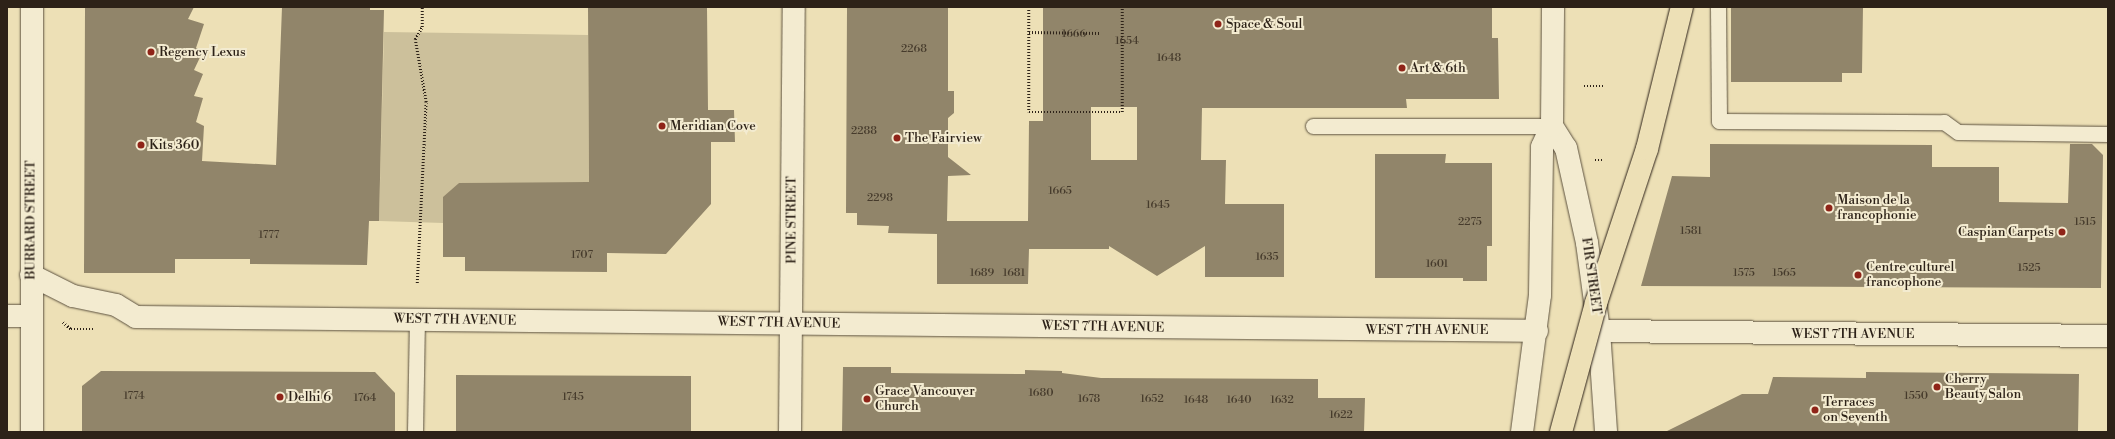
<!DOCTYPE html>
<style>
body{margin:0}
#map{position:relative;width:2115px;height:439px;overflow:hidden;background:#ede0b6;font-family:"Libre Bodoni",serif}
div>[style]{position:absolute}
.green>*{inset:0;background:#ccc09b}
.building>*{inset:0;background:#91856a}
.path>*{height:2.5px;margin-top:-1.25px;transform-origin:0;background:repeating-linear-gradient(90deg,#2d2218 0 1px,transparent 0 3px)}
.roads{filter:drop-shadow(0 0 1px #5d5240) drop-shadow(0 0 1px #5d5240)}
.lane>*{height:15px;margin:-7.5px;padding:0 7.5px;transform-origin:7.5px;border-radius:7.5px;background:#f3ebd0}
.street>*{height:22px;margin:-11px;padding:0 11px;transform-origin:11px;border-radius:11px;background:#f3ebd0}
.secondary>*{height:22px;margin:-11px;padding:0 11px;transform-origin:11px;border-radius:11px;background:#f3ebd0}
.bridges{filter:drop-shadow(0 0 1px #2d2218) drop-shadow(0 0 1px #2d2218)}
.highway-bridge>*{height:22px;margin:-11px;padding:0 11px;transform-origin:11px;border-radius:11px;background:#ede0b6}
.dots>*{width:11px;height:11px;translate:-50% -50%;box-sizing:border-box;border:2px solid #f3ebd0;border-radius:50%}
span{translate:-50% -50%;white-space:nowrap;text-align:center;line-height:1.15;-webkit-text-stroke:4px #f3ebd0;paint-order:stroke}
.number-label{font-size:11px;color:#463b2c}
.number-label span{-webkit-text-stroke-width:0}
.poi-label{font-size:13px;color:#2d2218}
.left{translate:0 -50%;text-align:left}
.right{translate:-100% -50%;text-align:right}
.street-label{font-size:13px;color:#2d2218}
.frame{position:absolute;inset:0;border:8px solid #2d2218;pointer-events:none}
</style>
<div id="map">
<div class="green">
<i style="clip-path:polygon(384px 32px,588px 35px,589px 182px,459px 183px,443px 223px,379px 221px)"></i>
</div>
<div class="building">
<i style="clip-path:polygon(85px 7px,194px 7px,188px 19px,204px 24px,196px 48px,203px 51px,194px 70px,203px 74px,194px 96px,203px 98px,196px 122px,204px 126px,202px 161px,276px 165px,282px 7px,370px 7px,370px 10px,384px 10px,379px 221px,369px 221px,367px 265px,250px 264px,250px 259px,175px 259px,175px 273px,84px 273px)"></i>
<i style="clip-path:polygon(588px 7px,707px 7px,708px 110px,734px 110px,735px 142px,711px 142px,711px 204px,666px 254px,607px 253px,607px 272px,465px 271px,465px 257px,443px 257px,443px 197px,459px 183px,589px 182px)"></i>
<i style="clip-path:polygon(evenodd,847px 7px,948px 7px,948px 91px,954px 91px,954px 113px,948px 118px,948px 157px,971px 175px,948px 176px,947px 221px,1028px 221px,1029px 121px,1043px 121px,1043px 7px,1492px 7px,1492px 38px,1498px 38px,1499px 99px,1406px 99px,1407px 108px,1202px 108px,1201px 160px,1226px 160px,1225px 204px,1284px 204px,1284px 277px,1205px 277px,1205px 246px,1157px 276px,1109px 246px,1109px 249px,1029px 249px,1028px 284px,937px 284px,937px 234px,888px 233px,889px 226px,857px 225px,857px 213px,846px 213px,847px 7px,1091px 107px,1137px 107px,1137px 160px,1091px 160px,1091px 107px)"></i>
<i style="clip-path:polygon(1731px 7px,1863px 7px,1862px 73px,1842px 73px,1842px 82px,1731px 82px)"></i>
<i style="clip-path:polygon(1710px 144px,1932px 145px,1932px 167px,1999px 167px,1999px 202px,2068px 203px,2070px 144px,2092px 144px,2103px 155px,2101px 288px,1641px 286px,1672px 176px,1710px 177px)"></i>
<i style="clip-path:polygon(1375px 154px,1446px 154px,1445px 163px,1492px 163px,1492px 246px,1487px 246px,1487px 281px,1463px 281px,1463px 278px,1375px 278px)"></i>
<i style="clip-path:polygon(843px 367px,891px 367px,891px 373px,1025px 374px,1025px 370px,1062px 371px,1062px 373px,1101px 378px,1318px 379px,1318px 398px,1365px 398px,1364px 432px,842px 432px)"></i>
<i style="clip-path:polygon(101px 371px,375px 372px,395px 393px,395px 432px,82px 432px,82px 386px)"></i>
<i style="clip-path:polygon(1866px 372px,2079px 374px,2078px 432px,1665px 432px,1742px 394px,1768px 394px,1773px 377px,1866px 378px)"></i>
<i style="clip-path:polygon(456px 375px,691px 376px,691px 432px,456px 432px)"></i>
</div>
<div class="path">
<i style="left:1029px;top:7px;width:105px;rotate:90deg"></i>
<i style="left:1029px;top:112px;width:93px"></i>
<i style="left:1122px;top:112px;width:105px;rotate:-90deg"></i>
<i style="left:1029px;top:32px;width:71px;rotate:0.8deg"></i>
<i style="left:1584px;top:86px;width:20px"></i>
<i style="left:1595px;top:160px;width:9px"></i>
<i style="left:417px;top:283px;width:181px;rotate:-87.2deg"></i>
<i style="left:426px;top:102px;width:64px;rotate:-99.9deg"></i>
<i style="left:415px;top:39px;width:14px;rotate:-60deg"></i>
<i style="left:422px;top:27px;width:20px;rotate:-90deg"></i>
<i style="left:63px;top:322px;width:11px;rotate:41deg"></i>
<i style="left:71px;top:329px;width:22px"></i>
</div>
<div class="roads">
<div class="lane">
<i style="left:1718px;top:7px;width:114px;rotate:89.5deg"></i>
<i style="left:1719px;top:121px;width:225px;rotate:0.3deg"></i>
<i style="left:1944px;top:122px;width:17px;rotate:36deg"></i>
<i style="left:1958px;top:132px;width:150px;rotate:0.8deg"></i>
<i style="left:1313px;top:126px;width:239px"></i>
<i style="left:415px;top:432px;width:113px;rotate:-89deg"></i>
</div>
<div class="street">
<i style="left:31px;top:275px;width:47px;rotate:26.6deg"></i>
<i style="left:73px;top:296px;width:44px;rotate:11.8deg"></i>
<i style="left:116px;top:305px;width:23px;rotate:31deg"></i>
<i style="left:136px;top:317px;width:1401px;rotate:0.57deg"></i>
<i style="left:7px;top:316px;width:24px"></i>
<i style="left:1599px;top:331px;width:509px;rotate:0.56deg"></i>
<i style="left:790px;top:432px;width:425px;rotate:-89.5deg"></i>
</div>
<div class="secondary">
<i style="left:32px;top:7px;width:425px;rotate:90deg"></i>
<i style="left:1552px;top:126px;width:26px;rotate:58deg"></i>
<i style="left:1566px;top:148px;width:97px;rotate:77.5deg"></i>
<i style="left:1587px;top:243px;width:89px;rotate:82.2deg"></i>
<i style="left:1599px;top:331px;width:101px;rotate:86deg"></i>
<i style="left:1522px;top:432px;width:138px;rotate:-82.5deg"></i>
<i style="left:1540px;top:295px;width:148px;rotate:-89.2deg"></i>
<i style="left:1542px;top:147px;width:23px;rotate:-65deg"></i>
<i style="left:1552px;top:126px;width:119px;rotate:-89.5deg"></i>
</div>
</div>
<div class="bridges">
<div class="highway-bridge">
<i style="left:1561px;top:432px;width:134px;rotate:-74.8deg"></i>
<i style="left:1596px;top:303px;width:162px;rotate:-71.7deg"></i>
<i style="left:1647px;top:149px;width:146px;rotate:-76.2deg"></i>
</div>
</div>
<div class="dots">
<i style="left:1218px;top:24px;background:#8f2418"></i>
<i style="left:151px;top:52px;background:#8f2418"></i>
<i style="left:1402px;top:68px;background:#8f2418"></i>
<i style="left:662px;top:126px;background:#8f2418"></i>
<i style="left:897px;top:138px;background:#8f2418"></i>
<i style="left:141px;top:145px;background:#8f2418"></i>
<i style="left:1829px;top:208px;background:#8f2418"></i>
<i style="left:2062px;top:232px;background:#8f2418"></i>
<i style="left:1858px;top:275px;background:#8f2418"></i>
<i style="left:1937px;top:387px;background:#8f2418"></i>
<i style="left:280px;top:397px;background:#8f2418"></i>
<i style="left:867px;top:399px;background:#8f2418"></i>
<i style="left:1815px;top:410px;background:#8f2418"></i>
</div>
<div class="number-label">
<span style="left:1074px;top:34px">1666</span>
<span style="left:1127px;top:41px">1654</span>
<span style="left:914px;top:49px">2268</span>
<span style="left:1169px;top:58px">1648</span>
<span style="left:864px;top:131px">2288</span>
<span style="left:1060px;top:191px">1665</span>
<span style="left:880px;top:198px">2298</span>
<span style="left:1158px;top:205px">1645</span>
<span style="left:1470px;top:222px">2275</span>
<span style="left:2085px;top:222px">1515</span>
<span style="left:1691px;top:231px">1581</span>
<span style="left:269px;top:235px">1777</span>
<span style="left:582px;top:255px">1707</span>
<span style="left:1267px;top:257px">1635</span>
<span style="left:1437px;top:264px">1601</span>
<span style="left:2029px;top:268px">1525</span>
<span style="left:982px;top:273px">1689</span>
<span style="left:1014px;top:273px">1681</span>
<span style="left:1744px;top:273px">1575</span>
<span style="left:1784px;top:273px">1565</span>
<span style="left:1041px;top:393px">1680</span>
<span style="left:134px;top:396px">1774</span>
<span style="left:1916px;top:396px">1550</span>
<span style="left:573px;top:397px">1745</span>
<span style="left:365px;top:398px">1764</span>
<span style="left:1089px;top:399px">1678</span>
<span style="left:1152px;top:399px">1652</span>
<span style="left:1196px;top:400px">1648</span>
<span style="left:1239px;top:400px">1640</span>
<span style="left:1282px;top:400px">1632</span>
<span style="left:1341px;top:415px">1622</span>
</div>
<div class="poi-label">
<span class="left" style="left:1226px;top:24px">Space &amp; Soul</span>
<span class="left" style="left:159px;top:52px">Regency Lexus</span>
<span class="left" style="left:1410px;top:68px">Art &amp; 6th</span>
<span class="left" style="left:670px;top:126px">Meridian Cove</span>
<span class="left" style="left:905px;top:138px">The Fairview</span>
<span class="left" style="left:149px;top:145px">Kits 360</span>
<span class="left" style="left:1837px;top:208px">Maison de la<br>francophonie</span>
<span class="right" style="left:2054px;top:232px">Caspian Carpets</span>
<span class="left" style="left:1866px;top:275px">Centre culturel<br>francophone</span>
<span class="left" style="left:1945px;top:387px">Cherry<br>Beauty Salon</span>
<span class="left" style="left:875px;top:399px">Grace Vancouver<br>Church</span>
<span class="left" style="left:288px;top:397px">Delhi 6</span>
<span class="left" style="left:1823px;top:410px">Terraces<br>on Seventh</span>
</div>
<div class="street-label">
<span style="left:31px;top:220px;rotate:-90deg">BURRARD STREET</span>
<span style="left:792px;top:220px;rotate:-90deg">PINE STREET</span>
<span style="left:1591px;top:276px;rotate:82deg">FIR STREET</span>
<span style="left:455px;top:320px;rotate:1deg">WEST 7TH AVENUE</span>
<span style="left:779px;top:323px;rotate:1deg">WEST 7TH AVENUE</span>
<span style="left:1103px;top:327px;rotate:1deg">WEST 7TH AVENUE</span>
<span style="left:1427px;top:330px">WEST 7TH AVENUE</span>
<span style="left:1853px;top:334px">WEST 7TH AVENUE</span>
</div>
<div class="frame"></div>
</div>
